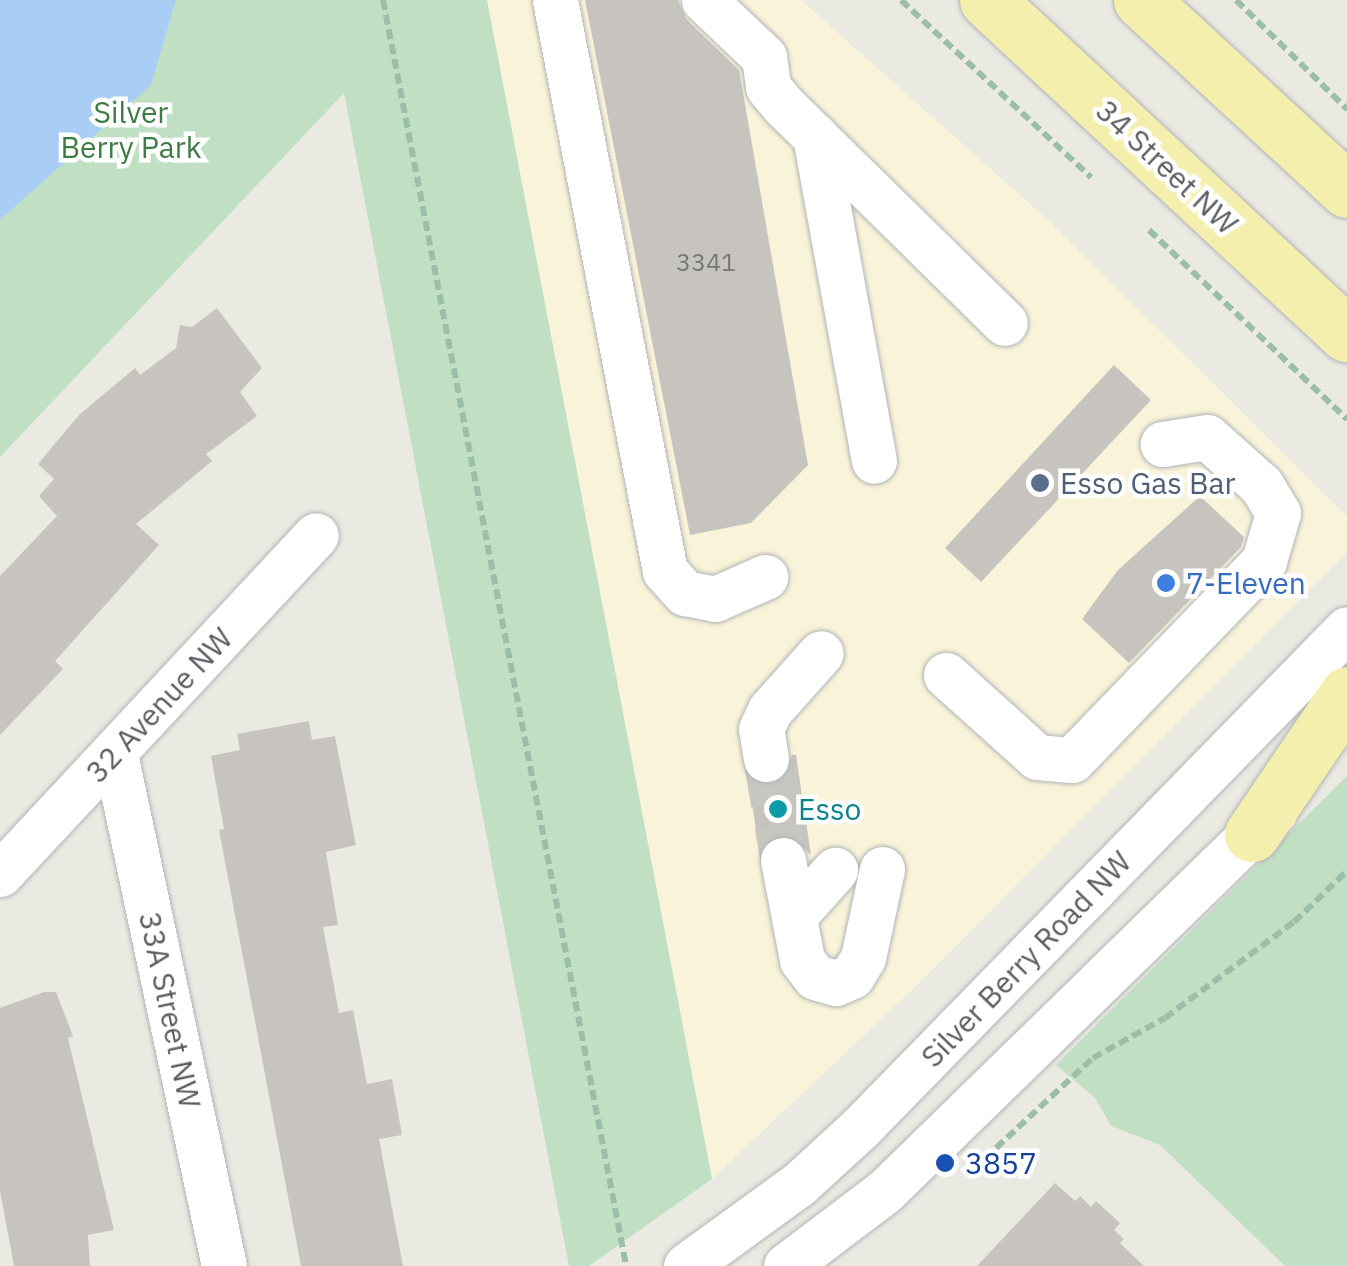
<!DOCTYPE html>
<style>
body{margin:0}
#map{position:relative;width:1347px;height:1266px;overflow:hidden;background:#ebeae2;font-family:"IBM Plex Sans",sans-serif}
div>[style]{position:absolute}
.commercial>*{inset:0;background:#f9f4d9}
.green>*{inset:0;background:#c1e0c3}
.water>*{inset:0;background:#a9cef5}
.building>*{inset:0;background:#c7c4bf}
.minor-tunnel>*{height:45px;margin-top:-22.5px;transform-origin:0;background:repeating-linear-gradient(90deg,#c7c7c2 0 45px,transparent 0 67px)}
.path>*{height:6px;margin-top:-3px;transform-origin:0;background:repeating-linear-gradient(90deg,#9abea7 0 10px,transparent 0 15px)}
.roads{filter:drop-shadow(0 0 2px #b2b4b8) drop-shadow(0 0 2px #b2b4b8)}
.minor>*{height:45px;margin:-22.5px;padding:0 22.5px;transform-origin:22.5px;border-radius:22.5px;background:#fff}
.major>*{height:55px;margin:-27.5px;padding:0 27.5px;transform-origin:27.5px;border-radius:27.5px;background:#f5efad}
.dots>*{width:28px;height:28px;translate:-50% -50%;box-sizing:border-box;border:5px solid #fff;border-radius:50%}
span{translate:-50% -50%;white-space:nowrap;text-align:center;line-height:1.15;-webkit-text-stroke:9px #fff;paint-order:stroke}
.number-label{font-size:25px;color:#757778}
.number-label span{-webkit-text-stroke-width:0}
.park-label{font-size:30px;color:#3d7d45}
.street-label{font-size:30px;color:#5a5d61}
.service-label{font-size:30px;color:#4e5e75}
.left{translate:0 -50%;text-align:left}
.shop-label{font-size:30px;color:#366cbe}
.culture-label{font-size:30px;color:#0d838f}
.transit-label{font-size:30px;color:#164399}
</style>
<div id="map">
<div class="commercial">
<i style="clip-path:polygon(487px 0,801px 0,1048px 220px,1347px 516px,1347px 552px,917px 985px,712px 1179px)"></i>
</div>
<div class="green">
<i style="clip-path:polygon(0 0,487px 0,712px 1179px,589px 1266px,569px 1266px,344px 93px,0 457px)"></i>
<i style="clip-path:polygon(1347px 776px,1347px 1266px,1285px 1266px,1160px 1145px,1111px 1126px,1095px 1098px,1056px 1065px)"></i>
</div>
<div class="water">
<i style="clip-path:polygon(0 0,176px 0,151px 85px,0 220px)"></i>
</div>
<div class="building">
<i style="clip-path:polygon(585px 0,678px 0,686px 19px,739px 70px,808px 465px,751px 523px,690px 535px)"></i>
<i style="clip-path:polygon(217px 308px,262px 368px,240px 392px,257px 416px,206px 454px,212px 461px,136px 524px,159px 545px,55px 661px,63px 669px,0 735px,0 576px,57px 516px,39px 496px,54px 479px,38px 464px,79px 415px,135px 368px,140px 375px,176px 348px,180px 325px,192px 327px)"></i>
<i style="clip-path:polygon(1114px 365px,1151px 400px,981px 582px,945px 548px)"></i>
<i style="clip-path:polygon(1200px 496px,1244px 537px,1241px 547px,1129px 663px,1082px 619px,1118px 570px)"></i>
<i style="clip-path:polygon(309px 721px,312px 740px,335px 736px,356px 845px,326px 852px,338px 925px,323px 927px,339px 1013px,353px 1010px,367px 1084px,392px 1079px,402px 1135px,379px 1139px,403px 1266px,301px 1266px,219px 830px,224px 829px,211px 756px,240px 750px,237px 734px)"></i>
<i style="clip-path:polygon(792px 755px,796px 755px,811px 855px,791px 835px,777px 835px,759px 849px,748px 778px,769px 785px,782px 780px)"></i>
<i style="clip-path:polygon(44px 992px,56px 992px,73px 1036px,68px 1038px,114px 1230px,88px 1235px,90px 1266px,14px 1266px,0 1191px,0 1008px)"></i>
<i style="clip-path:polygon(1055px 1183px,1075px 1201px,1080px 1196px,1091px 1207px,1096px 1201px,1120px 1223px,1114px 1230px,1124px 1239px,1120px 1243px,1144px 1266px,977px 1266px)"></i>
</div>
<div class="minor-tunnel">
<i style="left:766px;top:759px;width:102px;rotate:80.4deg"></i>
</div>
<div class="path">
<i style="left:383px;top:0;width:1289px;rotate:79.13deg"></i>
<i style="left:901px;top:0;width:260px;rotate:43deg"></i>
<i style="left:1236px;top:0;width:156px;rotate:44.5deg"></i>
<i style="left:1149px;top:230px;width:274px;rotate:43.7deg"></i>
<i style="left:996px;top:1148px;width:132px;rotate:-42.9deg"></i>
<i style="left:1093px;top:1058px;width:82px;rotate:-29.1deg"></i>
<i style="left:1165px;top:1018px;width:161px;rotate:-36.7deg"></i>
<i style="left:1294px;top:922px;width:74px;rotate:-43.9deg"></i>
</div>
<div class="roads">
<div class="minor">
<i style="left:555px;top:0;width:581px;rotate:79.1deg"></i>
<i style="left:665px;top:571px;width:30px;rotate:48deg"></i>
<i style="left:685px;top:593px;width:31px;rotate:11deg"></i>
<i style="left:715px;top:599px;width:55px;rotate:-23.7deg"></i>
<i style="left:704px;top:0;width:83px;rotate:43.5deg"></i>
<i style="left:764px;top:57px;width:30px;rotate:82deg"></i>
<i style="left:768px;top:87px;width:26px;rotate:50deg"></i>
<i style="left:785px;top:107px;width:308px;rotate:44.5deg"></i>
<i style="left:815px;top:136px;width:330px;rotate:79.7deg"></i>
<i style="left:946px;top:675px;width:122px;rotate:42deg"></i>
<i style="left:1037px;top:757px;width:35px;rotate:5deg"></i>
<i style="left:1072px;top:760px;width:277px;rotate:-46deg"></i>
<i style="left:1264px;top:561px;width:50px;rotate:-73.7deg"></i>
<i style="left:1278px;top:513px;width:33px;rotate:-121deg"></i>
<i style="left:1261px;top:485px;width:72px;rotate:-138.4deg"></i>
<i style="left:1207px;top:437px;width:45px;rotate:171deg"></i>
<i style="left:115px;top:754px;width:523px;rotate:77.98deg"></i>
<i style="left:766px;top:759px;width:30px;rotate:-99deg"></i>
<i style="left:761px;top:729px;width:21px;rotate:-65deg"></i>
<i style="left:770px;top:710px;width:76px;rotate:-48.2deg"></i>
<i style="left:783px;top:860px;width:102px;rotate:79.2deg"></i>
<i style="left:802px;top:960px;width:21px;rotate:53deg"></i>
<i style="left:815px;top:977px;width:22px;rotate:16deg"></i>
<i style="left:836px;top:983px;width:17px;rotate:-24deg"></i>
<i style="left:852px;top:976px;width:21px;rotate:-59deg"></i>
<i style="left:863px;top:958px;width:91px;rotate:-77.9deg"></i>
<i style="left:0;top:874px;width:463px;rotate:-47deg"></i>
<i style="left:794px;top:916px;width:62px;rotate:-48.3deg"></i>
<i style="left:686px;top:1266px;width:140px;rotate:-36deg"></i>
<i style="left:799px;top:1184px;width:83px;rotate:-42.6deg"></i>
<i style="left:860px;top:1128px;width:697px;rotate:-45.7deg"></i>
<i style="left:786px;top:1266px;width:123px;rotate:-37.1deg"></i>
<i style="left:884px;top:1192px;width:545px;rotate:-44.26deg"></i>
</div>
<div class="major">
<i style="left:987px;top:0;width:491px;rotate:42.9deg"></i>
<i style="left:1141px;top:0;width:280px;rotate:42.7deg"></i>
<i style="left:1252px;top:834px;width:169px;rotate:-55.8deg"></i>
</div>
</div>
<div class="dots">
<i style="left:1040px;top:483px;background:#5c6f8a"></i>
<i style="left:1166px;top:583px;background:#3f7fe0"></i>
<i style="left:778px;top:809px;background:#0f9aa8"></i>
<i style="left:945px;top:1163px;background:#1a4fb4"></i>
</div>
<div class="number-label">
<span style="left:706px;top:262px">3341</span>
</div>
<div class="park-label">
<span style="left:131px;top:129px">Silver<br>Berry Park</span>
</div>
<div class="street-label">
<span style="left:1167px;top:167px;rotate:43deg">34 Street NW</span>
<span style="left:159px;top:705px;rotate:-47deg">32 Avenue NW</span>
<span style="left:1026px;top:959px;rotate:-46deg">Silver Berry Road NW</span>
<span style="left:170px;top:1010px;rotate:78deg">33A Street NW</span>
</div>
<div class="service-label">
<span class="left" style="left:1060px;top:483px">Esso Gas Bar</span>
</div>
<div class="shop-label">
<span class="left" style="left:1186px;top:583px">7-Eleven</span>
</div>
<div class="culture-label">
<span class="left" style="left:798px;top:809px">Esso</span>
</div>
<div class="transit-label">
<span class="left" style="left:965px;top:1163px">3857</span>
</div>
</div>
